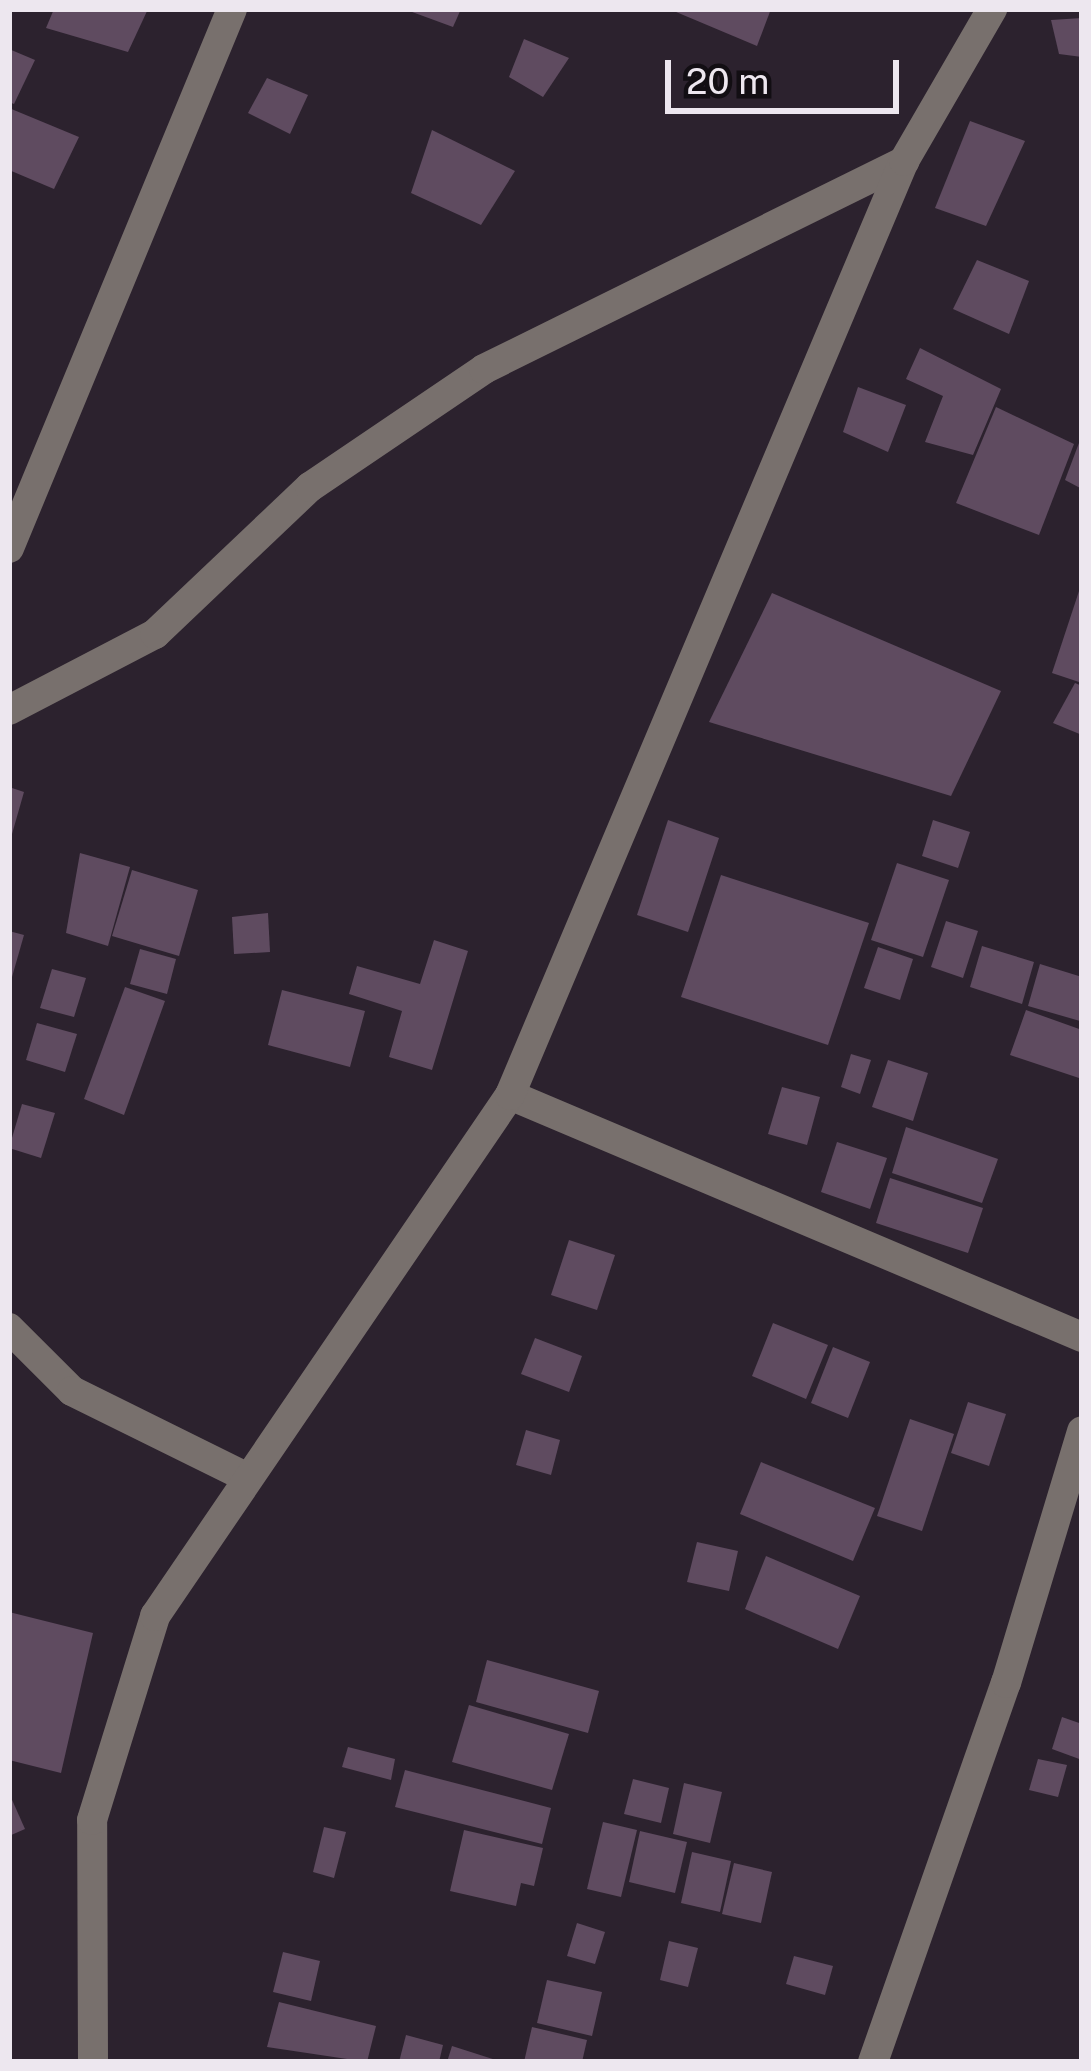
<!DOCTYPE html>
<style>
body{margin:0}
#map{position:relative;width:1091px;height:2071px;overflow:hidden;background:#2c222e;font-family:"Public Sans",sans-serif}
div>[style]{position:absolute}
.building>*{inset:0;background:#5f4b60}
.minor>*{height:30px;margin:-15px;padding:0 15px;transform-origin:15px;border-radius:15px;background:#78706d}
span{translate:-50% -50%;white-space:nowrap;text-align:center;line-height:1.15;-webkit-text-stroke:9px #120e13;paint-order:stroke}
.frame{position:absolute;inset:0;border:12px solid #ede7ef;pointer-events:none}
.scale{position:absolute;left:665px;top:60px;width:234px;height:54px;box-sizing:border-box;border:6px solid #ede7ef;border-top:0;padding-left:15px;font-size:36px;line-height:42px;white-space:nowrap;color:#ede7ef;-webkit-text-stroke:9px #120e13;paint-order:stroke}
</style>
<div id="map">
<div class="building">
<i style="clip-path:polygon(54px 9px,148px 9px,128px 52px,46px 28px)"></i>
<i style="clip-path:polygon(404px 9px,461px 9px,453px 27px)"></i>
<i style="clip-path:polygon(669px 9px,771px 9px,757px 46px)"></i>
<i style="clip-path:polygon(1082px 18px,1082px 57px,1059px 54px,1051px 20px)"></i>
<i style="clip-path:polygon(524px 39px,569px 58px,543px 97px,509px 77px)"></i>
<i style="clip-path:polygon(9px 49px,35px 60px,14px 104px,9px 102px)"></i>
<i style="clip-path:polygon(267px 78px,308px 95px,290px 134px,248px 113px)"></i>
<i style="clip-path:polygon(9px 108px,79px 137px,54px 189px,9px 170px)"></i>
<i style="clip-path:polygon(970px 121px,1025px 141px,986px 226px,935px 208px)"></i>
<i style="clip-path:polygon(432px 130px,515px 171px,481px 225px,411px 193px)"></i>
<i style="clip-path:polygon(977px 260px,1029px 281px,1009px 334px,953px 309px)"></i>
<i style="clip-path:polygon(920px 348px,1001px 389px,973px 455px,925px 442px,943px 396px,906px 379px)"></i>
<i style="clip-path:polygon(858px 387px,906px 405px,888px 452px,843px 432px)"></i>
<i style="clip-path:polygon(996px 407px,1074px 444px,1039px 535px,956px 503px)"></i>
<i style="clip-path:polygon(1082px 435px,1082px 489px,1065px 480px)"></i>
<i style="clip-path:polygon(1082px 582px,1082px 683px,1052px 673px)"></i>
<i style="clip-path:polygon(772px 593px,1001px 691px,951px 796px,709px 722px)"></i>
<i style="clip-path:polygon(1075px 683px,1082px 686px,1082px 735px,1053px 723px)"></i>
<i style="clip-path:polygon(9px 787px,24px 792px,10px 841px,9px 841px)"></i>
<i style="clip-path:polygon(668px 820px,719px 838px,688px 932px,637px 915px)"></i>
<i style="clip-path:polygon(933px 820px,970px 832px,958px 868px,922px 856px)"></i>
<i style="clip-path:polygon(80px 853px,130px 867px,108px 946px,66px 933px)"></i>
<i style="clip-path:polygon(897px 863px,949px 880px,923px 957px,871px 940px)"></i>
<i style="clip-path:polygon(132px 870px,198px 890px,179px 956px,112px 936px)"></i>
<i style="clip-path:polygon(721px 875px,869px 923px,828px 1045px,681px 997px)"></i>
<i style="clip-path:polygon(268px 913px,270px 952px,234px 954px,232px 917px)"></i>
<i style="clip-path:polygon(946px 921px,978px 931px,963px 978px,931px 967px)"></i>
<i style="clip-path:polygon(9px 931px,24px 935px,10px 984px,9px 984px)"></i>
<i style="clip-path:polygon(434px 940px,468px 951px,432px 1070px,389px 1057px,402px 1011px,349px 994px,357px 966px,420px 984px)"></i>
<i style="clip-path:polygon(982px 946px,1034px 962px,1022px 1004px,970px 987px)"></i>
<i style="clip-path:polygon(878px 947px,913px 959px,900px 1000px,864px 988px)"></i>
<i style="clip-path:polygon(140px 949px,176px 959px,167px 994px,130px 984px)"></i>
<i style="clip-path:polygon(1040px 964px,1082px 977px,1080px 1021px,1028px 1006px)"></i>
<i style="clip-path:polygon(52px 969px,86px 978px,74px 1017px,40px 1008px)"></i>
<i style="clip-path:polygon(125px 987px,165px 1001px,124px 1115px,84px 1099px)"></i>
<i style="clip-path:polygon(282px 990px,365px 1011px,350px 1067px,268px 1045px)"></i>
<i style="clip-path:polygon(1026px 1010px,1082px 1030px,1082px 1079px,1010px 1055px)"></i>
<i style="clip-path:polygon(37px 1023px,77px 1034px,65px 1072px,26px 1060px)"></i>
<i style="clip-path:polygon(851px 1054px,871px 1060px,860px 1094px,841px 1087px)"></i>
<i style="clip-path:polygon(888px 1060px,928px 1073px,913px 1121px,872px 1107px)"></i>
<i style="clip-path:polygon(782px 1087px,820px 1097px,807px 1145px,768px 1134px)"></i>
<i style="clip-path:polygon(22px 1104px,55px 1113px,41px 1158px,9px 1148px)"></i>
<i style="clip-path:polygon(906px 1127px,998px 1159px,982px 1203px,892px 1173px)"></i>
<i style="clip-path:polygon(837px 1142px,887px 1158px,870px 1209px,821px 1192px)"></i>
<i style="clip-path:polygon(890px 1178px,983px 1208px,968px 1253px,876px 1223px)"></i>
<i style="clip-path:polygon(569px 1240px,615px 1255px,597px 1310px,551px 1295px)"></i>
<i style="clip-path:polygon(773px 1323px,828px 1345px,806px 1399px,752px 1376px)"></i>
<i style="clip-path:polygon(535px 1338px,582px 1356px,569px 1392px,521px 1374px)"></i>
<i style="clip-path:polygon(833px 1347px,870px 1362px,848px 1418px,811px 1403px)"></i>
<i style="clip-path:polygon(968px 1402px,1006px 1414px,989px 1466px,951px 1453px)"></i>
<i style="clip-path:polygon(910px 1419px,954px 1434px,922px 1531px,877px 1516px)"></i>
<i style="clip-path:polygon(526px 1430px,560px 1440px,551px 1475px,516px 1465px)"></i>
<i style="clip-path:polygon(761px 1462px,875px 1508px,853px 1561px,740px 1514px)"></i>
<i style="clip-path:polygon(697px 1542px,738px 1551px,729px 1591px,687px 1582px)"></i>
<i style="clip-path:polygon(766px 1556px,860px 1596px,838px 1649px,745px 1609px)"></i>
<i style="clip-path:polygon(9px 1612px,93px 1633px,61px 1773px,9px 1760px)"></i>
<i style="clip-path:polygon(487px 1660px,599px 1691px,588px 1733px,476px 1702px)"></i>
<i style="clip-path:polygon(469px 1705px,569px 1734px,552px 1790px,452px 1762px)"></i>
<i style="clip-path:polygon(1062px 1717px,1082px 1724px,1082px 1760px,1052px 1749px)"></i>
<i style="clip-path:polygon(348px 1747px,395px 1759px,391px 1780px,342px 1767px)"></i>
<i style="clip-path:polygon(1038px 1759px,1067px 1765px,1058px 1797px,1029px 1790px)"></i>
<i style="clip-path:polygon(405px 1770px,551px 1808px,542px 1844px,395px 1807px)"></i>
<i style="clip-path:polygon(633px 1779px,669px 1788px,661px 1823px,624px 1814px)"></i>
<i style="clip-path:polygon(684px 1783px,722px 1792px,710px 1843px,673px 1834px)"></i>
<i style="clip-path:polygon(9px 1793px,25px 1829px,9px 1836px)"></i>
<i style="clip-path:polygon(603px 1822px,637px 1830px,621px 1897px,587px 1889px)"></i>
<i style="clip-path:polygon(324px 1827px,346px 1832px,334px 1878px,313px 1872px)"></i>
<i style="clip-path:polygon(464px 1830px,543px 1848px,534px 1886px,521px 1883px,516px 1906px,450px 1891px)"></i>
<i style="clip-path:polygon(640px 1831px,687px 1842px,675px 1893px,629px 1882px)"></i>
<i style="clip-path:polygon(692px 1852px,731px 1861px,720px 1912px,681px 1903px)"></i>
<i style="clip-path:polygon(734px 1863px,772px 1872px,761px 1923px,722px 1914px)"></i>
<i style="clip-path:polygon(577px 1923px,605px 1932px,595px 1964px,567px 1956px)"></i>
<i style="clip-path:polygon(669px 1941px,698px 1948px,688px 1987px,660px 1980px)"></i>
<i style="clip-path:polygon(283px 1952px,320px 1961px,311px 2001px,273px 1992px)"></i>
<i style="clip-path:polygon(794px 1956px,833px 1966px,825px 1995px,786px 1984px)"></i>
<i style="clip-path:polygon(547px 1980px,602px 1992px,592px 2036px,537px 2023px)"></i>
<i style="clip-path:polygon(279px 2002px,376px 2026px,367px 2062px,267px 2047px)"></i>
<i style="clip-path:polygon(532px 2027px,587px 2040px,582px 2062px,524px 2062px)"></i>
<i style="clip-path:polygon(406px 2035px,443px 2045px,439px 2062px,399px 2062px)"></i>
<i style="clip-path:polygon(452px 2046px,499px 2061px,499px 2062px,447px 2062px)"></i>
</div>
<div class="minor">
<i style="left:9px;top:548px;width:583px;rotate:-67.52deg"></i>
<i style="left:9px;top:710px;width:165px;rotate:-27.5deg"></i>
<i style="left:155px;top:634px;width:214px;rotate:-43.5deg"></i>
<i style="left:310px;top:487px;width:210px;rotate:-34.1deg"></i>
<i style="left:484px;top:369px;width:469px;rotate:-26.3deg"></i>
<i style="left:510px;top:1095px;width:621px;rotate:22.93deg"></i>
<i style="left:9px;top:1328px;width:89px;rotate:45deg"></i>
<i style="left:72px;top:1391px;width:196px;rotate:26.3deg"></i>
<i style="left:93px;top:2062px;width:242px;rotate:-90.2deg"></i>
<i style="left:92px;top:1820px;width:214px;rotate:-72.8deg"></i>
<i style="left:155px;top:1616px;width:630px;rotate:-55.73deg"></i>
<i style="left:510px;top:1095px;width:1014px;rotate:-67.13deg"></i>
<i style="left:904px;top:161px;width:176px;rotate:-59.9deg"></i>
<i style="left:873px;top:2062px;width:402px;rotate:-70.7deg"></i>
<i style="left:1006px;top:1683px;width:263px;rotate:-73.2deg"></i>
</div>
<div class="frame"></div>
<div class="scale">20 m</div>
</div>
